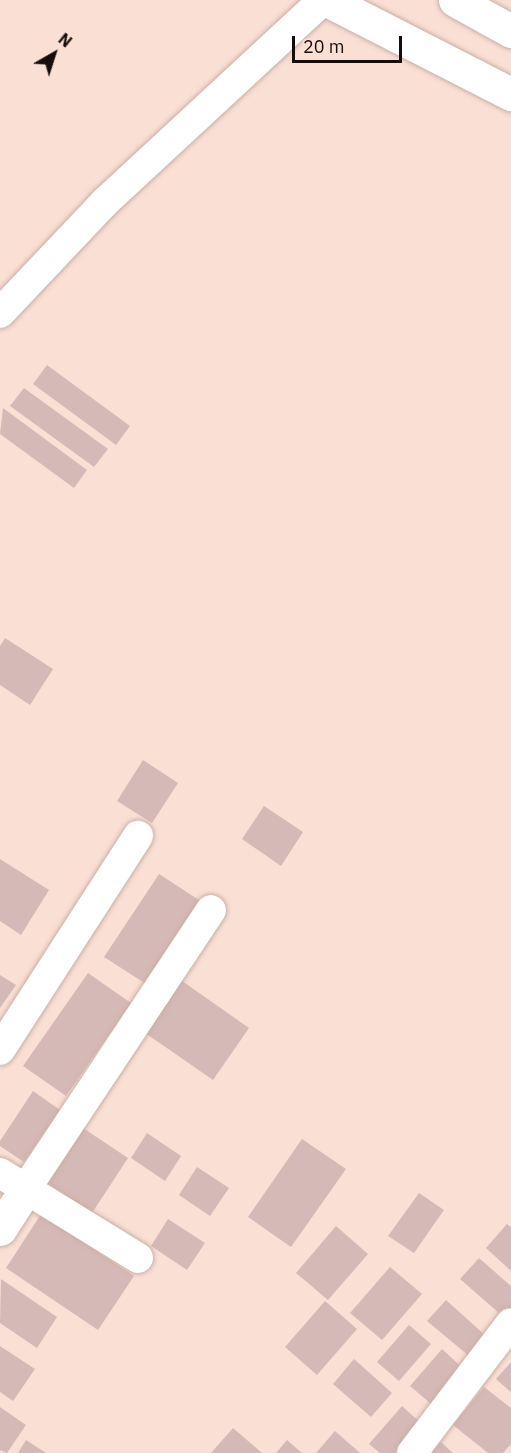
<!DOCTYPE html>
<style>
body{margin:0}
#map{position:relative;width:511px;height:1453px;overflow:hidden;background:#fadfd5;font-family:"IBM Plex Sans",sans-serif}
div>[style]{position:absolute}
.building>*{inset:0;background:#d5b9b6}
.roads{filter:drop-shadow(0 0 2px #c9afa5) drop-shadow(0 0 2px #c9afa5)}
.street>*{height:30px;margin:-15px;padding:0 15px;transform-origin:15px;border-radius:15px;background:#fff}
.secondary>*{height:33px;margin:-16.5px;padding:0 16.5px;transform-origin:16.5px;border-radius:16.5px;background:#fff}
span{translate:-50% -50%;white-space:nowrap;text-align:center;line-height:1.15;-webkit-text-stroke:6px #fadfd5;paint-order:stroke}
.north{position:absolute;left:24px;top:24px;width:60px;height:60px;-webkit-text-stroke:4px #fadfd5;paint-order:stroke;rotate:39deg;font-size:16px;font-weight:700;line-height:24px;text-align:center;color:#160d0a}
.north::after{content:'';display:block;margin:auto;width:21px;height:27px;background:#160d0a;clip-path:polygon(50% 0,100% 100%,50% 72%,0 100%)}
.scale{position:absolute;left:292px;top:36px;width:110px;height:27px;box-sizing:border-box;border:3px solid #160d0a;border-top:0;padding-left:8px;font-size:18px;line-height:21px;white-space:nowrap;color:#160d0a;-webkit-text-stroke:4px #fadfd5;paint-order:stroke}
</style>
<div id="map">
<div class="building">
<i style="clip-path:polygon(47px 365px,130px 426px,116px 445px,33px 384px)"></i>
<i style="clip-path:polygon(24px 388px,108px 449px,94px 467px,10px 406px)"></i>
<i style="clip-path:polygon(3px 408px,87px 470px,74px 488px,0 434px)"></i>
<i style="clip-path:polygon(5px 638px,53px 669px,30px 705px,0 685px,0 646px)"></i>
<i style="clip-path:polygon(143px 760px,178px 783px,152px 823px,117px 801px)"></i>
<i style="clip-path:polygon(264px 806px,303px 832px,281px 866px,242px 839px)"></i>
<i style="clip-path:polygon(0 859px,49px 890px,21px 935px,0 921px)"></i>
<i style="clip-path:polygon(159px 874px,202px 902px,146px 984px,104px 957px)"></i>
<i style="clip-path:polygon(88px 973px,131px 1003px,66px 1096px,23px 1066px)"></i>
<i style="clip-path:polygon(0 975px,16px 985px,0 1008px)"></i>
<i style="clip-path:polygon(175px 976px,249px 1028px,213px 1080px,138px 1028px)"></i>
<i style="clip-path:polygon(33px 1091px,60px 1110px,24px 1162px,0 1146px,0 1141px)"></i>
<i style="clip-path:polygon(80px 1126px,128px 1158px,92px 1213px,44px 1181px)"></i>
<i style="clip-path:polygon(147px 1133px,181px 1156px,165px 1181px,131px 1158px)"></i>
<i style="clip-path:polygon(302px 1139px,346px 1169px,291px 1247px,248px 1217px)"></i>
<i style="clip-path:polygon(197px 1167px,229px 1188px,210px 1216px,179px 1195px)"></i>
<i style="clip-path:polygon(419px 1193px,444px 1210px,414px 1253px,388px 1236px)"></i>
<i style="clip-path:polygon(41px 1214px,134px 1276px,98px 1330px,6px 1268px)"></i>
<i style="clip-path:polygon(168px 1219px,205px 1243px,187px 1270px,151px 1246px)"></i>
<i style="clip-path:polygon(507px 1224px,511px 1227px,511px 1271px,486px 1248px)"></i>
<i style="clip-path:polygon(336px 1226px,368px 1254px,328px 1300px,296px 1273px)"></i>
<i style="clip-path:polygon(479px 1258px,511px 1286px,511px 1314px,507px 1320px,460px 1279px)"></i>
<i style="clip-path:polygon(390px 1267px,422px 1294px,382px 1340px,350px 1313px)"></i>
<i style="clip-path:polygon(1px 1279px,57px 1317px,37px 1348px,0 1323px)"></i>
<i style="clip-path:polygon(446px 1300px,486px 1336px,469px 1356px,427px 1321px)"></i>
<i style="clip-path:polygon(325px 1301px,357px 1329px,317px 1375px,285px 1347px)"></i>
<i style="clip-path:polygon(409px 1325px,431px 1344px,399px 1381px,377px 1362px)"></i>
<i style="clip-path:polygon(0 1346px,35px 1369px,13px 1401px,0 1392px)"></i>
<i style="clip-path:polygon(442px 1349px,467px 1372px,436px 1408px,410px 1386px)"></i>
<i style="clip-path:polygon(354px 1359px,392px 1393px,371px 1417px,333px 1384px)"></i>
<i style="clip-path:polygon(511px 1362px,511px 1392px,496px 1379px)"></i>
<i style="clip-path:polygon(484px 1387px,511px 1408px,511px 1444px,503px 1453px,488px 1453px,453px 1425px)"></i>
<i style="clip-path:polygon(402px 1406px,424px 1426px,400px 1453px,380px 1453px,369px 1444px)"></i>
<i style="clip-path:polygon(0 1407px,26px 1425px,7px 1453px,0 1450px)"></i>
<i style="clip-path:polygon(233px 1428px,262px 1453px,211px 1453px)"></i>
<i style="clip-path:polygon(335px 1431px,360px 1453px,316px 1453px)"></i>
<i style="clip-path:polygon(26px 1440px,46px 1453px,18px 1453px)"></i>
<i style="clip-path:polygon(287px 1440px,302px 1453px,276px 1453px)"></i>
<i style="clip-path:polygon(441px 1442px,453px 1453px,431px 1453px)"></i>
</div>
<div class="roads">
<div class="street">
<i style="left:0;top:313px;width:153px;rotate:-46.6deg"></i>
<i style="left:105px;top:202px;width:297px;rotate:-42.8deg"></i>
<i style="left:0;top:1050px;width:255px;rotate:-57.2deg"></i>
<i style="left:0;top:1173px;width:162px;rotate:31.6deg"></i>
<i style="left:25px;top:1190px;width:336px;rotate:-56.4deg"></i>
<i style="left:412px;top:1453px;width:163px;rotate:-52.7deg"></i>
</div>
<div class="secondary">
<i style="left:327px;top:0;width:207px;rotate:27.1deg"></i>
<i style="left:455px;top:0;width:64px;rotate:29deg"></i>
<i style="left:0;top:1229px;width:46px;rotate:-57.3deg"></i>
</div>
</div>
<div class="north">N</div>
<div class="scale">20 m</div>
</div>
